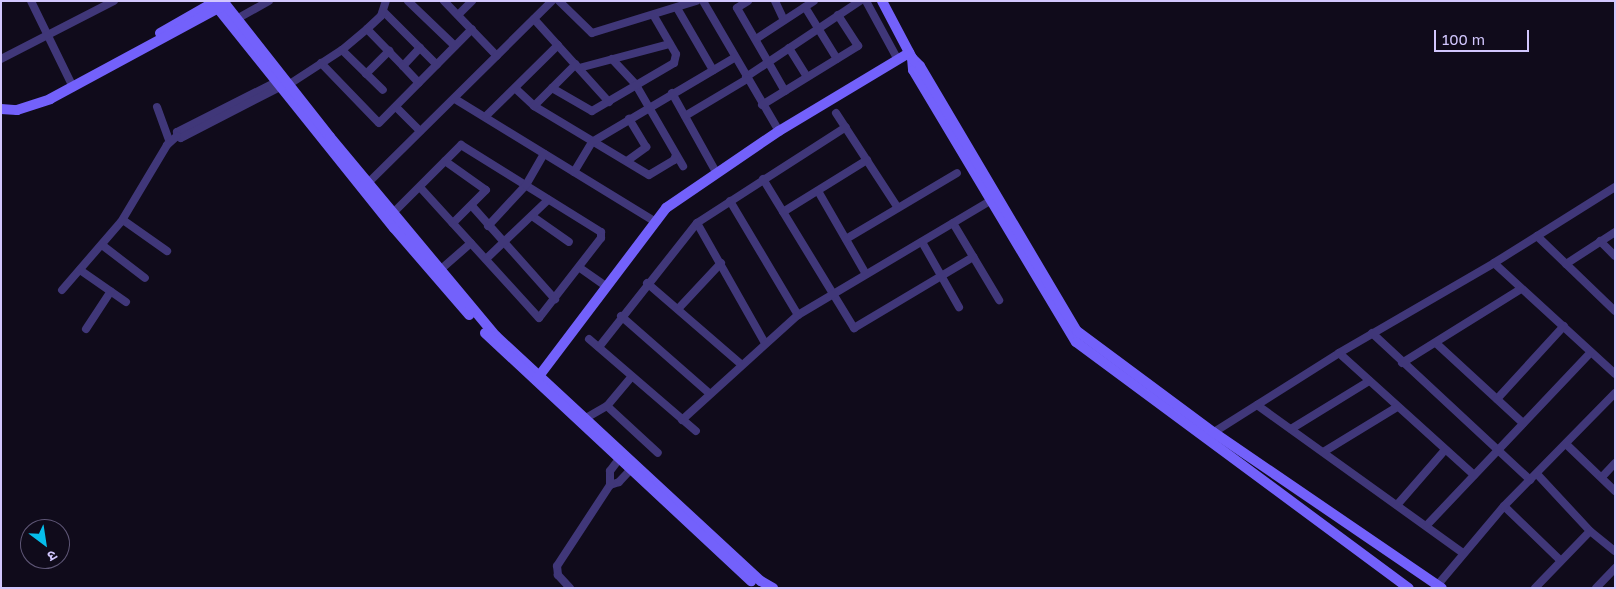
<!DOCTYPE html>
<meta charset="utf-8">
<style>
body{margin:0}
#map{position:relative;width:1616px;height:589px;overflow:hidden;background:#100b1b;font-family:"Golos Text","Noto Sans Devanagari",sans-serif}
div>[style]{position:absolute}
.street>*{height:8px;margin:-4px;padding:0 4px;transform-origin:4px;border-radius:4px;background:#403779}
.secondary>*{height:10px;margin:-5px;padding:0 5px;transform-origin:5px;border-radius:5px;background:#7361fb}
span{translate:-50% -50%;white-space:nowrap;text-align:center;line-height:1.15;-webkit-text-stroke:5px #100b1b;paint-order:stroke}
.frame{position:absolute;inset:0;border:2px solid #d2c7fe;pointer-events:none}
.north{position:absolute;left:20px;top:519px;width:50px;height:50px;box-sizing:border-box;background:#100b1b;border:1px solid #5e5676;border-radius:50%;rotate:149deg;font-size:14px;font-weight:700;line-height:20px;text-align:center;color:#d2c7fe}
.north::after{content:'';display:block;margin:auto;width:18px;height:22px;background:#06beeb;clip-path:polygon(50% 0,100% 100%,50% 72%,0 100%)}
.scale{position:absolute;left:1434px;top:30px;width:95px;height:22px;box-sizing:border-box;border:2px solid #d2c7fe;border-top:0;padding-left:6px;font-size:15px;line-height:18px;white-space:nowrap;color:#d2c7fe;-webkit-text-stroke:4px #100b1b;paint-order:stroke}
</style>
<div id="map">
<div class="street">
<i style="left:31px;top:1px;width:96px;rotate:64deg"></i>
<i style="left:408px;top:1px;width:65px;rotate:43.8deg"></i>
<i style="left:444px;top:1px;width:76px;rotate:46.1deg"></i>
<i style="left:559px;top:1px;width:46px;rotate:44.1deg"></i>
<i style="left:592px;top:33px;width:109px;rotate:-17.1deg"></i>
<i style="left:703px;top:1px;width:151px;rotate:59.7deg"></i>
<i style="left:748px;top:1px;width:13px;rotate:148deg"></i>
<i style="left:737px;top:8px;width:96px;rotate:60deg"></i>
<i style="left:775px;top:1px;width:21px;rotate:65deg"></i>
<i style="left:866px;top:1px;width:67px;rotate:61.5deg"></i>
<i style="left:805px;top:7px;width:61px;rotate:58.4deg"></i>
<i style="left:677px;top:8px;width:72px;rotate:59.9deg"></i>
<i style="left:383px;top:11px;width:76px;rotate:45deg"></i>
<i style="left:458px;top:15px;width:20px;rotate:-45deg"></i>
<i style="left:534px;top:19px;width:112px;rotate:47.9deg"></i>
<i style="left:233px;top:21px;width:41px;rotate:-29.1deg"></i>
<i style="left:367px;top:29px;width:52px;rotate:45.8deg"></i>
<i style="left:403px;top:66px;width:25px;rotate:-47deg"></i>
<i style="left:756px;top:39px;width:69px;rotate:-33.2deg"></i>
<i style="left:789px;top:48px;width:34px;rotate:58deg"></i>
<i style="left:342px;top:50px;width:57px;rotate:44.3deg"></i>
<i style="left:1px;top:59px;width:127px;rotate:-27.2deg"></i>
<i style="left:612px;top:59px;width:35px;rotate:47deg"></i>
<i style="left:636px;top:85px;width:94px;rotate:59.9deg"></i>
<i style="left:321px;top:63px;width:83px;rotate:46deg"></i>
<i style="left:379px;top:123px;width:132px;rotate:-45.3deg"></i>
<i style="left:403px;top:66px;width:23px;rotate:47deg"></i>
<i style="left:579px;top:68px;width:94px;rotate:-14.8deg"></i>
<i style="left:366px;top:74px;width:33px;rotate:-45deg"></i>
<i style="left:746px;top:77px;width:137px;rotate:-33.7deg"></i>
<i style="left:276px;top:82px;width:111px;rotate:153.2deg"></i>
<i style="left:177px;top:132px;width:4px;rotate:90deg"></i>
<i style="left:177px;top:136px;width:4px;rotate:27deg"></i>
<i style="left:181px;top:138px;width:111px;rotate:-27.3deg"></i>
<i style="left:285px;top:87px;width:68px;rotate:-33deg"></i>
<i style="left:342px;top:50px;width:33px;rotate:-40deg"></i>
<i style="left:367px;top:29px;width:19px;rotate:-43deg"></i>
<i style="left:381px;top:16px;width:16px;rotate:-72deg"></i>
<i style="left:552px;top:88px;width:46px;rotate:29.9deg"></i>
<i style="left:592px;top:111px;width:95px;rotate:-30.3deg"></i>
<i style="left:674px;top:63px;width:9px;rotate:-77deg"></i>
<i style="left:676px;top:54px;width:44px;rotate:-120.1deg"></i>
<i style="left:516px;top:89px;width:25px;rotate:43deg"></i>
<i style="left:534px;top:106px;width:134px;rotate:31deg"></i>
<i style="left:649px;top:175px;width:29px;rotate:-31deg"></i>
<i style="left:674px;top:160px;width:5px;rotate:-68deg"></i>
<i style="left:672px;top:93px;width:90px;rotate:60.9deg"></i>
<i style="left:455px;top:99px;width:233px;rotate:31.5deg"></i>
<i style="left:762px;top:105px;width:113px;rotate:-31.6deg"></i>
<i style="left:858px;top:46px;width:37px;rotate:-123deg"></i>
<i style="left:534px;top:106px;width:59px;rotate:-45deg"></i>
<i style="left:157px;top:107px;width:37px;rotate:70deg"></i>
<i style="left:396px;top:107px;width:34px;rotate:45deg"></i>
<i style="left:836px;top:113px;width:113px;rotate:56.9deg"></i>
<i style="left:486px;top:116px;width:101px;rotate:-44.6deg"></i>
<i style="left:685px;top:116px;width:72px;rotate:-30.8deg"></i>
<i style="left:445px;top:161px;width:50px;rotate:35.3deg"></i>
<i style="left:486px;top:190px;width:47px;rotate:135deg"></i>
<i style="left:627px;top:161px;width:24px;rotate:-36deg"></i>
<i style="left:646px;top:147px;width:33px;rotate:-121deg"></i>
<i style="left:574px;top:172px;width:35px;rotate:-59deg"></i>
<i style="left:592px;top:142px;width:165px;rotate:-30.6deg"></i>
<i style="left:763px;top:179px;width:175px;rotate:58.6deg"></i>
<i style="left:854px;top:328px;width:139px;rotate:-30.8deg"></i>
<i style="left:365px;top:186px;width:263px;rotate:-44.7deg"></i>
<i style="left:818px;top:191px;width:96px;rotate:60deg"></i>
<i style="left:730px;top:201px;width:133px;rotate:59.2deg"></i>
<i style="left:472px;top:206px;width:125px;rotate:48.3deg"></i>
<i style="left:394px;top:212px;width:95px;rotate:-45deg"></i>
<i style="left:461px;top:145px;width:165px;rotate:31.9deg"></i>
<i style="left:601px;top:232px;width:6px;rotate:90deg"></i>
<i style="left:601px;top:238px;width:101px;rotate:127.8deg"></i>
<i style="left:539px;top:318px;width:177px;rotate:-132.3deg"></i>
<i style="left:783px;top:212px;width:99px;rotate:-31.8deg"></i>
<i style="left:532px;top:216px;width:45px;rotate:35.1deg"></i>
<i style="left:123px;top:220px;width:54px;rotate:35.2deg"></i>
<i style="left:697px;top:223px;width:138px;rotate:60.5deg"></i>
<i style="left:953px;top:223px;width:90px;rotate:59.1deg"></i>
<i style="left:488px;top:226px;width:56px;rotate:-47.2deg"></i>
<i style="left:526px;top:185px;width:36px;rotate:-60deg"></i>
<i style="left:1537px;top:236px;width:108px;rotate:43.9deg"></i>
<i style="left:846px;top:239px;width:129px;rotate:-30.7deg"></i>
<i style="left:1600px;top:241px;width:21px;rotate:45deg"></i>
<i style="left:922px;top:242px;width:75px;rotate:60.4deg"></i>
<i style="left:102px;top:245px;width:54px;rotate:37.5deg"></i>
<i style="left:486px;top:259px;width:86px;rotate:-43.6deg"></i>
<i style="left:1494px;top:263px;width:164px;rotate:42.5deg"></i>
<i style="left:1566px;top:264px;width:59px;rotate:-33.1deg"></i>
<i style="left:580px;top:268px;width:32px;rotate:35deg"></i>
<i style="left:80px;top:270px;width:56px;rotate:34.8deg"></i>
<i style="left:440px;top:270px;width:41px;rotate:-41.1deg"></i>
<i style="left:647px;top:283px;width:125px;rotate:40.8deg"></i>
<i style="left:62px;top:290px;width:90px;rotate:-49.1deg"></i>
<i style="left:121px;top:222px;width:90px;rotate:-59.1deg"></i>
<i style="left:167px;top:145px;width:13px;rotate:-42deg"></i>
<i style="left:678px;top:309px;width:63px;rotate:-46.9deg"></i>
<i style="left:621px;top:316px;width:118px;rotate:41.2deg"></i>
<i style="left:86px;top:329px;width:45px;rotate:-56.7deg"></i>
<i style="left:1372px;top:333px;width:216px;rotate:42.9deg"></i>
<i style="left:589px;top:339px;width:141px;rotate:40.7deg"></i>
<i style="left:1437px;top:344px;width:117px;rotate:42.6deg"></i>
<i style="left:599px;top:347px;width:158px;rotate:-51.7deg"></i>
<i style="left:697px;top:223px;width:177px;rotate:-32.8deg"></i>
<i style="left:1339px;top:353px;width:182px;rotate:42.1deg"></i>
<i style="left:1402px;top:363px;width:140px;rotate:-31.9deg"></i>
<i style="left:1497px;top:399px;width:99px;rotate:-47.5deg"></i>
<i style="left:1257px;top:405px;width:254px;rotate:35.7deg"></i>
<i style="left:607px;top:406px;width:69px;rotate:42.7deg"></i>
<i style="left:586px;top:418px;width:24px;rotate:-30deg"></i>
<i style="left:607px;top:406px;width:38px;rotate:-50deg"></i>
<i style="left:682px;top:420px;width:156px;rotate:-42.2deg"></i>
<i style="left:798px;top:315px;width:223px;rotate:-30.7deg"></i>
<i style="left:1291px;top:429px;width:92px;rotate:-31.6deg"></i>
<i style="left:1211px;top:434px;width:151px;rotate:-32.3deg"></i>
<i style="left:1339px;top:353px;width:179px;rotate:-30.1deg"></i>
<i style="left:1494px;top:263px;width:143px;rotate:-32.1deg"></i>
<i style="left:1566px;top:444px;width:68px;rotate:43.8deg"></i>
<i style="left:1325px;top:451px;width:84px;rotate:-31.4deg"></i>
<i style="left:1537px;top:474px;width:78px;rotate:47.1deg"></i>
<i style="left:1590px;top:531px;width:32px;rotate:39deg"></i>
<i style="left:1602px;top:477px;width:19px;rotate:-47deg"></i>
<i style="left:610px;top:485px;width:9px;rotate:-18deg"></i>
<i style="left:619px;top:482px;width:21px;rotate:-47deg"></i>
<i style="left:1397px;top:505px;width:73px;rotate:-48.9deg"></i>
<i style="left:1504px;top:506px;width:78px;rotate:44deg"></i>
<i style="left:1427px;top:525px;width:238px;rotate:-46.5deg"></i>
<i style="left:570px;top:588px;width:18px;rotate:-133deg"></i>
<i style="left:558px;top:575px;width:9px;rotate:-96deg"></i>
<i style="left:557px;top:566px;width:97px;rotate:-56.8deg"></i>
<i style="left:610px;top:485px;width:14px;rotate:-90deg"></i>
<i style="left:610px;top:471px;width:20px;rotate:-53deg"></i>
<i style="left:1435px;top:588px;width:107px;rotate:-49.9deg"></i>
<i style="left:1504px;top:506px;width:158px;rotate:-45.5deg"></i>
<i style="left:1535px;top:588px;width:79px;rotate:-46deg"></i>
<i style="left:1596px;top:588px;width:28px;rotate:-46deg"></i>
</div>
<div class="secondary">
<i style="left:212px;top:1px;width:291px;rotate:51.3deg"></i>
<i style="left:394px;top:228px;width:115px;rotate:49.2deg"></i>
<i style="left:223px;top:1px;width:173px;rotate:51.8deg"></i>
<i style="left:330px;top:137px;width:259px;rotate:50.2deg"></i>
<i style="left:496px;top:336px;width:361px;rotate:42.8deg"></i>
<i style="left:761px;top:581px;width:14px;rotate:30deg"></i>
<i style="left:882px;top:1px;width:64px;rotate:62.2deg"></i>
<i style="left:912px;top:58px;width:12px;rotate:85deg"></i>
<i style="left:913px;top:70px;width:317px;rotate:59.1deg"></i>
<i style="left:1076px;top:342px;width:414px;rotate:36.5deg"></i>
<i style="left:160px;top:33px;width:64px;rotate:-29.7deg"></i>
<i style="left:912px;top:58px;width:11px;rotate:45deg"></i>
<i style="left:920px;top:66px;width:308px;rotate:59.4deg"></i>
<i style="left:1077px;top:331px;width:169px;rotate:36.6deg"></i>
<i style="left:1213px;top:432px;width:277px;rotate:34.3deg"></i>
<i style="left:1px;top:109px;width:16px;rotate:4deg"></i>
<i style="left:17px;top:110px;width:35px;rotate:-18deg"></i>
<i style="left:50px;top:99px;width:196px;rotate:-28.4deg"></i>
<i style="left:485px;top:333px;width:364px;rotate:43deg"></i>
<i style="left:536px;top:380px;width:216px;rotate:-52.9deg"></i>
<i style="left:666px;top:208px;width:137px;rotate:-34.3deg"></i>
<i style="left:779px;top:131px;width:152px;rotate:-31deg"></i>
</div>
<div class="frame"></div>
<div class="north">उ</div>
<div class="scale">100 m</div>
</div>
